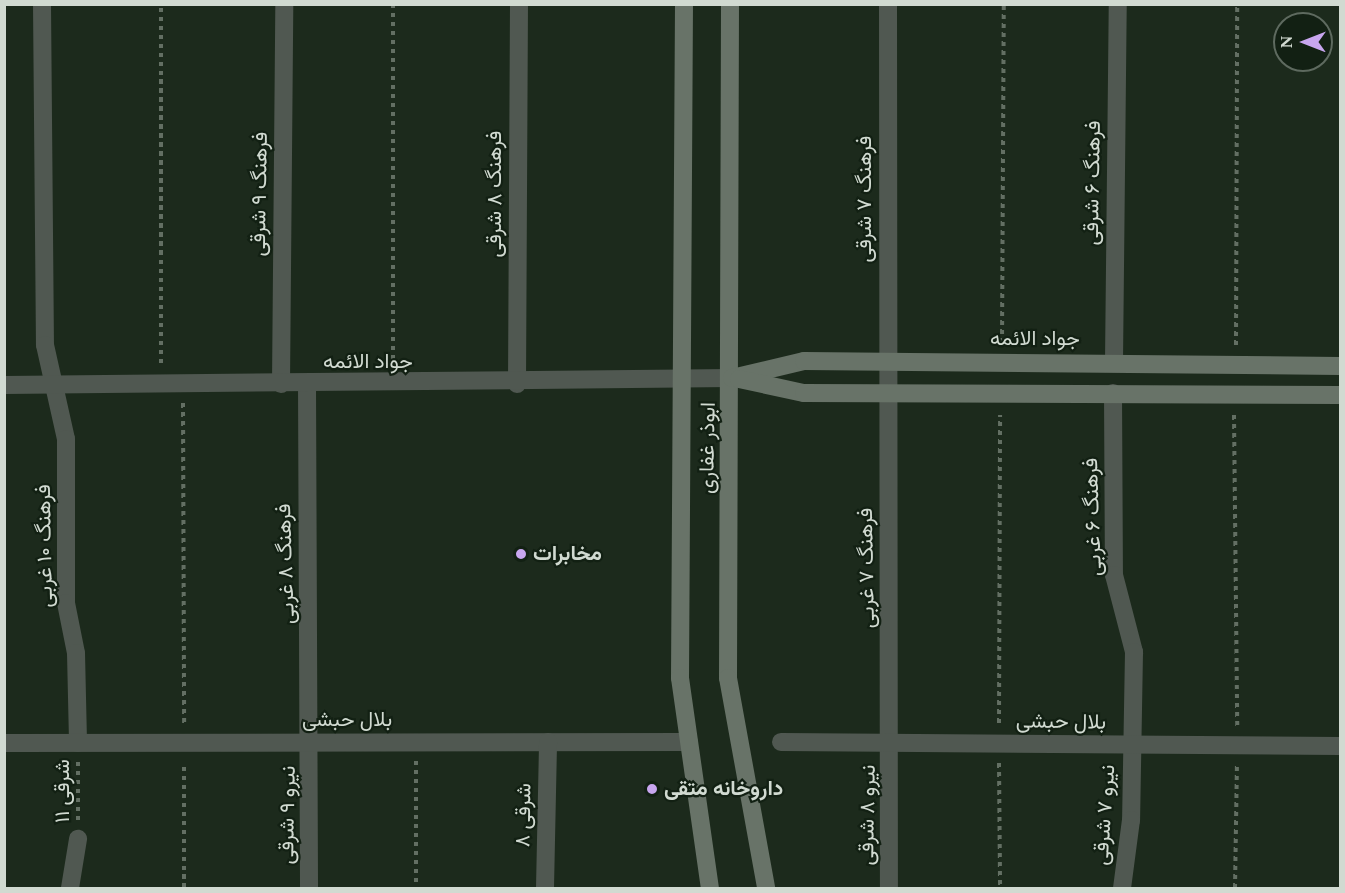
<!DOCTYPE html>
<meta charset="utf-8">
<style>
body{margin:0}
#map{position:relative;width:1345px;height:893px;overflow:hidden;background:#1c2a1c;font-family:Spectral,Vazirmatn,serif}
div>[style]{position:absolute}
.path>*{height:4px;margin-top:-2px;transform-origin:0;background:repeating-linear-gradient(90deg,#636f63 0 4.5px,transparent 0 9px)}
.street>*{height:18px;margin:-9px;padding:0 9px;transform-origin:9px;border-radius:9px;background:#505851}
.secondary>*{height:18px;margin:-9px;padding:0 9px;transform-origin:9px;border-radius:9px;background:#687368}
.dots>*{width:16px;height:16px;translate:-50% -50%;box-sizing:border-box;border:3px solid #122013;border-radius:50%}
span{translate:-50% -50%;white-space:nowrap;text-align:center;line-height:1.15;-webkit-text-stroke:4.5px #122013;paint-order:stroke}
.street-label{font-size:21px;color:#d1dad1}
.poi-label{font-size:21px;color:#d1dad1;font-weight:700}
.left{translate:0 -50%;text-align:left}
.frame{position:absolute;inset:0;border:6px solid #d1dad1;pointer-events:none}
.north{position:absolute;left:1273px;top:12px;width:60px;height:60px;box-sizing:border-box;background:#122013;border:2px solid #5e6a5f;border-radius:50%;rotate:270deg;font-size:16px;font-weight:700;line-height:24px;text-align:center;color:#d1dad1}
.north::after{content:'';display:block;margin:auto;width:21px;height:27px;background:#c8a6ef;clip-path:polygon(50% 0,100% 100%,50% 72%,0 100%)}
</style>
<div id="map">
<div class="path">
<i style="left:393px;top:4px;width:358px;rotate:90deg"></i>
<i style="left:1002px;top:343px;width:339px;rotate:-89.7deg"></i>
<i style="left:1236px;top:345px;width:341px;rotate:-89.8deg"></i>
<i style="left:161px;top:363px;width:359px;rotate:-90deg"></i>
<i style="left:183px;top:403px;width:320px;rotate:89.8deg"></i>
<i style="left:1234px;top:415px;width:311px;rotate:89.4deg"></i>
<i style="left:999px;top:723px;width:308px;rotate:-89.8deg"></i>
<i style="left:416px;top:761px;width:127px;rotate:90deg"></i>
<i style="left:78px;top:762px;width:58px;rotate:90deg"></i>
<i style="left:999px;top:763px;width:125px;rotate:89.5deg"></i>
<i style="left:184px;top:888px;width:125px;rotate:-90deg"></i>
<i style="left:1235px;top:888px;width:122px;rotate:-89.1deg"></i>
</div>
<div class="street">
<i style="left:42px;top:4px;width:341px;rotate:89.5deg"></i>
<i style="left:45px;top:345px;width:96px;rotate:77.4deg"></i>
<i style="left:66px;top:439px;width:164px;rotate:90deg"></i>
<i style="left:66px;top:603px;width:51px;rotate:78.7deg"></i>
<i style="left:76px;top:653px;width:90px;rotate:88.7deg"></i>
<i style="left:888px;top:4px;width:884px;rotate:89.94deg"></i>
<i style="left:1114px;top:362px;width:358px;rotate:-89.4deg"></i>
<i style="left:281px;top:384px;width:380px;rotate:-89.5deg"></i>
<i style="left:307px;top:384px;width:504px;rotate:89.77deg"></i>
<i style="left:517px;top:384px;width:380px;rotate:-89.7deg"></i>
<i style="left:4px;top:385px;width:728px;rotate:-0.55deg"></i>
<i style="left:1113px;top:393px;width:182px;rotate:89.7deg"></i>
<i style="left:1114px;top:575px;width:80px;rotate:75.4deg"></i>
<i style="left:1134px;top:652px;width:168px;rotate:91deg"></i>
<i style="left:1131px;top:820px;width:69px;rotate:97.5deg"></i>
<i style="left:781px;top:742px;width:559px;rotate:0.41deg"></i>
<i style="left:4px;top:743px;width:685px;rotate:-0.08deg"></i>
<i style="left:70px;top:888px;width:50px;rotate:-80.7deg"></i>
<i style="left:545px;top:888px;width:146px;rotate:-88.8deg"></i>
</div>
<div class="secondary">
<i style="left:684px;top:4px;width:674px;rotate:90.34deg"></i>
<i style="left:680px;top:678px;width:212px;rotate:81.9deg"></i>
<i style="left:730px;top:4px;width:674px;rotate:90.17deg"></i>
<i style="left:728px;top:678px;width:213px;rotate:79.7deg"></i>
<i style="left:732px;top:378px;width:74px;rotate:-13.3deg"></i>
<i style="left:804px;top:361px;width:536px;rotate:0.53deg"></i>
<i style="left:739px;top:379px;width:66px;rotate:12.2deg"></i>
<i style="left:804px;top:393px;width:536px;rotate:0.21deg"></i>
</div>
<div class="dots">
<i style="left:521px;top:554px;background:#c8a6ef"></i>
<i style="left:652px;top:789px;background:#c8a6ef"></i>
</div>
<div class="street-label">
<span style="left:1093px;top:183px;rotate:-89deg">فرهنگ ۶ شرقی</span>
<span style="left:260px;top:194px;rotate:-89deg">فرهنگ ۹ شرقی</span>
<span style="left:495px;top:194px;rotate:-90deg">فرهنگ ۸ شرقی</span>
<span style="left:865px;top:199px;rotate:-90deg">فرهنگ ۷ شرقی</span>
<span style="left:1035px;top:339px">جواد الائمه</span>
<span style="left:368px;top:362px">جواد الائمه</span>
<span style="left:708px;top:448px;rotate:-89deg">ابوذر غفاری</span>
<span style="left:1093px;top:517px;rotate:-92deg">فرهنگ ۶ غربی</span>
<span style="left:45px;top:546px;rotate:-91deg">فرهنگ ۱۰ غربی</span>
<span style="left:286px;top:564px;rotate:-92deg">فرهنگ ۸ غربی</span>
<span style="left:867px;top:568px;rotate:-91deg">فرهنگ ۷ غربی</span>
<span style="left:347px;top:720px">بلال حبشی</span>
<span style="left:1061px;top:722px;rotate:1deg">بلال حبشی</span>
<span style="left:63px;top:791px;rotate:-90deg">۱۱ شرقی</span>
<span style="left:288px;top:815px;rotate:-89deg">نیرو ۹ شرقی</span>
<span style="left:524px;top:815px;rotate:-89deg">۸ شرقی</span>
<span style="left:868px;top:815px;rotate:-89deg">نیرو ۸ شرقی</span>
<span style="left:1105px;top:815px;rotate:-86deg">نیرو ۷ شرقی</span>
</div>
<div class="poi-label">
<span class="left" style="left:533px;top:554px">مخابرات</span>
<span class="left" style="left:664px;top:789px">داروخانه متقی</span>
</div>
<div class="frame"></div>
<div class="north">N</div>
</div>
